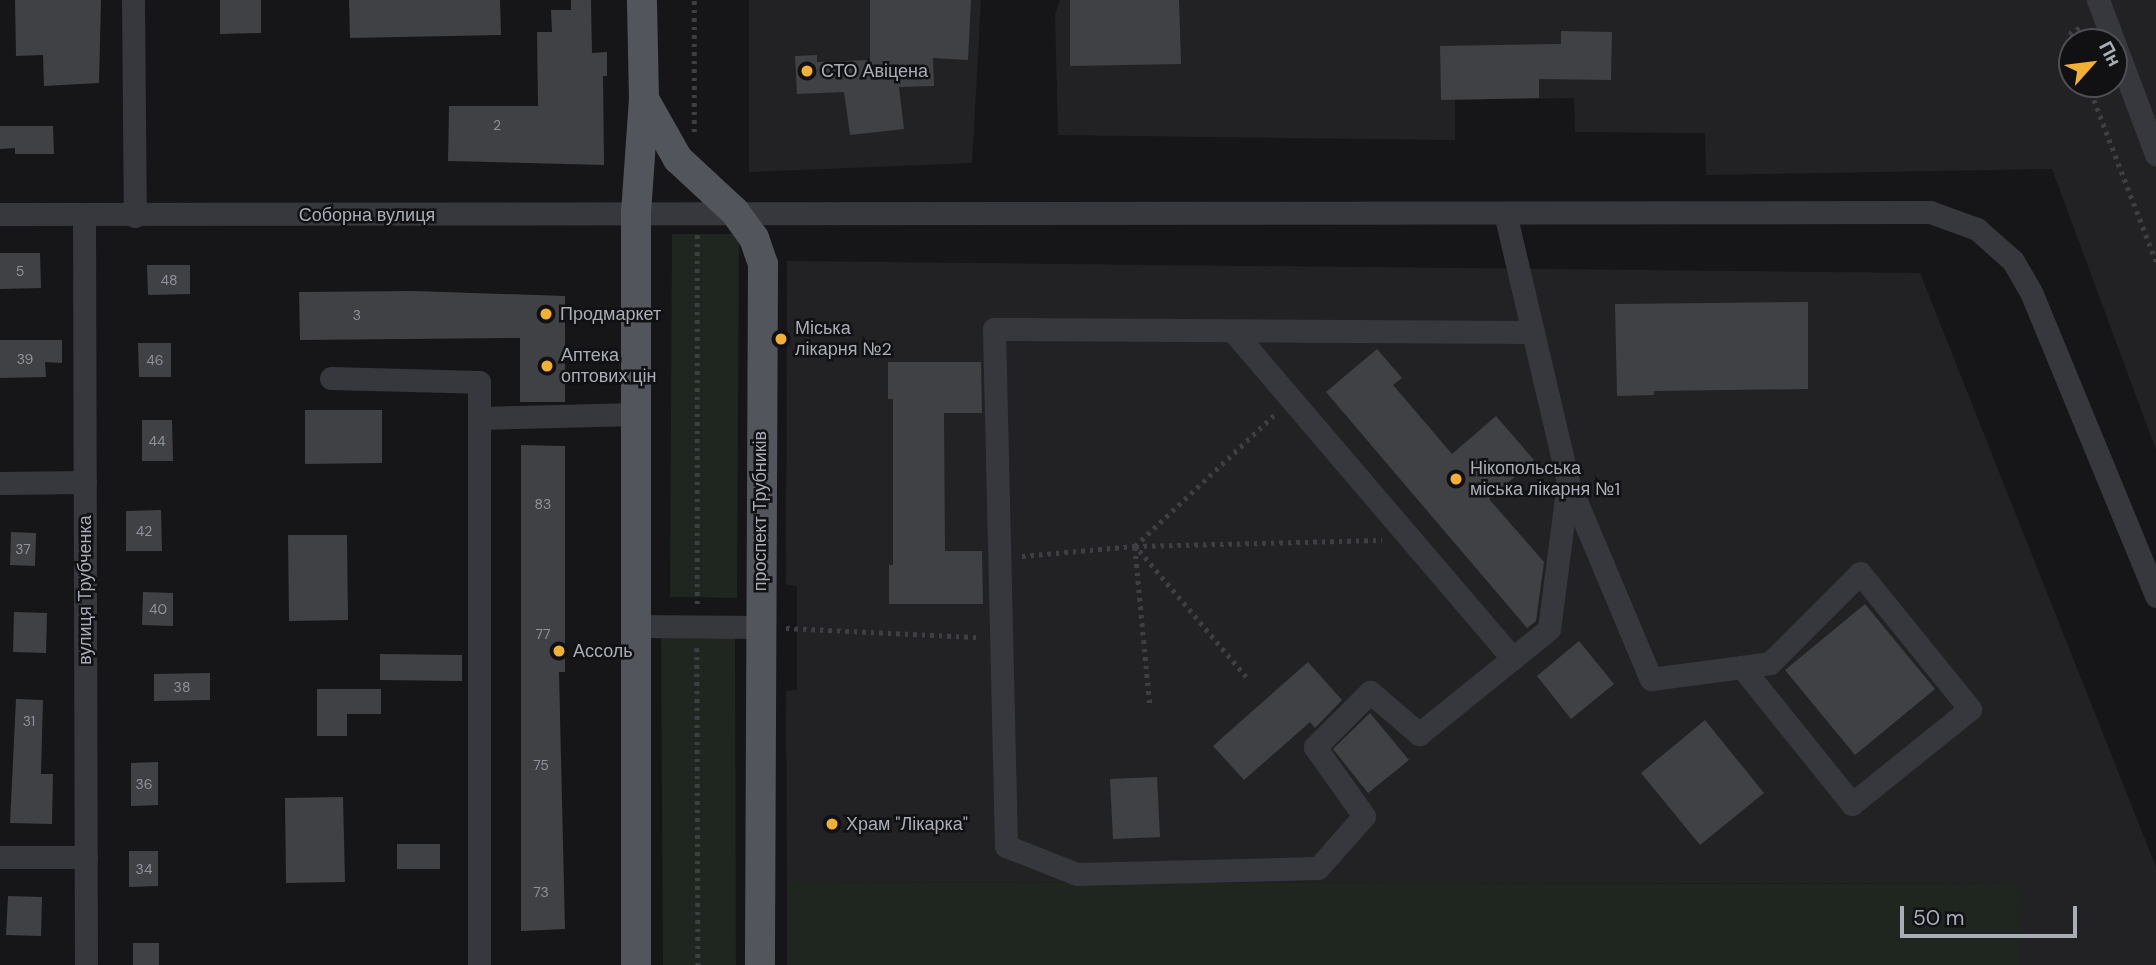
<!DOCTYPE html>
<meta charset="utf-8">
<style>
body{margin:0}
#map{position:relative;width:2156px;height:965px;overflow:hidden;background:#161618;font-family:"DM Sans",sans-serif}
div>[style]{position:absolute}
.built>*{inset:0;background:#222225}
.green>*{inset:0;background:#1e261f}
.building>*{inset:0;background:#404145}
.path>*{height:4.5px;margin-top:-2.25px;transform-origin:0;background:repeating-linear-gradient(90deg,#3d3f44 0 3.5px,transparent 0 8.5px)}
.minor>*{height:23px;margin:-11.5px;padding:0 11.5px;transform-origin:11.5px;border-radius:11.5px;background:#37383d}
.major>*{height:30px;margin:-15px;padding:0 15px;transform-origin:15px;border-radius:15px;background:#53555c}
.dots>*{width:19px;height:19px;translate:-50% -50%;box-sizing:border-box;border:4px solid #111113;border-radius:50%}
span{translate:-50% -50%;white-space:nowrap;text-align:center;line-height:1.15;-webkit-text-stroke:5px #111113;paint-order:stroke}
.number-label{font-size:14px;color:#8e929b}
.number-label span{-webkit-text-stroke-width:0}
.poi-label{font-size:18px;color:#a8adb8}
.left{translate:0 -50%;text-align:left}
.street-label{font-size:18px;color:#a8adb8}
.north{position:absolute;left:2058px;top:28px;width:70px;height:70px;box-sizing:border-box;background:#111113;border:2px solid #4d4f55;border-radius:50%;rotate:62deg;font-size:19px;font-weight:700;line-height:28px;text-align:center;color:#a8adb8}
.north::after{content:'';display:block;margin:auto;width:24px;height:32px;background:#f2b134;clip-path:polygon(50% 0,100% 100%,50% 72%,0 100%)}
.scale{position:absolute;left:1900px;top:906px;width:177px;height:32px;box-sizing:border-box;border:4px solid #a8adb8;border-top:0;padding-left:9px;font-size:21px;line-height:24px;white-space:nowrap;color:#a8adb8;-webkit-text-stroke:5px #111113;paint-order:stroke}
</style>
<div id="map">
<div class="built">
<i style="clip-path:polygon(749px 0,981px 0,972px 163px,749px 172px)"></i>
<i style="clip-path:polygon(evenodd,1060px 0,2156px 0,2156px 450px,2052px 169px,1706px 175px,1705px 133px,1575px 132px,1574px 98px,1455px 100px,1455px 140px,1058px 135px,1055px 15px,1060px 0,2072px 42px,2114px 42px,2114px 84px,2072px 84px,2072px 42px)"></i>
<i style="clip-path:polygon(787px 261px,1920px 273px,2156px 867px,2156px 965px,2020px 965px,2017px 884px,787px 882px,786px 691px,797px 690px,797px 586px,786px 585px)"></i>
</div>
<div class="green">
<i style="clip-path:polygon(672px 234px,739px 234px,737px 598px,670px 597px)"></i>
<i style="clip-path:polygon(661px 638px,735px 638px,736px 965px,663px 965px)"></i>
<i style="clip-path:polygon(787px 882px,2018px 884px,2020px 965px,787px 965px)"></i>
</div>
<div class="building">
<i style="clip-path:polygon(15px 0,101px 0,99px 83px,44px 86px,43px 55px,16px 56px)"></i>
<i style="clip-path:polygon(220px 0,261px 0,261px 33px,220px 34px)"></i>
<i style="clip-path:polygon(349px 0,500px 0,501px 35px,350px 38px)"></i>
<i style="clip-path:polygon(571px 0,591px 0,592px 53px,607px 52px,607px 76px,603px 76px,604px 165px,448px 161px,449px 106px,538px 106px,537px 32px,552px 32px,551px 10px,571px 10px)"></i>
<i style="clip-path:polygon(870px 0,971px 0,968px 60px,933px 58px,934px 86px,899px 87px,904px 129px,850px 135px,844px 92px,797px 94px,795px 56px,817px 55px,817px 62px,870px 60px)"></i>
<i style="clip-path:polygon(1070px 0,1179px 0,1181px 64px,1070px 66px)"></i>
<i style="clip-path:polygon(1561px 31px,1612px 32px,1611px 80px,1539px 79px,1539px 98px,1441px 100px,1440px 46px,1561px 44px)"></i>
<i style="clip-path:polygon(0 126px,53px 126px,54px 154px,15px 154px,15px 148px,0 149px)"></i>
<i style="clip-path:polygon(0 253px,40px 253px,41px 288px,0 289px)"></i>
<i style="clip-path:polygon(147px 265px,190px 265px,190px 294px,148px 295px)"></i>
<i style="clip-path:polygon(414px 291px,565px 296px,565px 402px,520px 402px,520px 338px,300px 340px,299px 292px)"></i>
<i style="clip-path:polygon(1808px 302px,1808px 389px,1654px 391px,1654px 395px,1617px 396px,1615px 304px)"></i>
<i style="clip-path:polygon(0 340px,62px 340px,62px 363px,45px 362px,46px 377px,0 378px)"></i>
<i style="clip-path:polygon(138px 343px,171px 343px,171px 377px,139px 377px)"></i>
<i style="clip-path:polygon(1377px 349px,1402px 378px,1393px 385px,1452px 454px,1496px 416px,1534px 460px,1489px 499px,1544px 562px,1536px 621px,1527px 628px,1326px 392px)"></i>
<i style="clip-path:polygon(888px 362px,981px 362px,982px 413px,944px 413px,945px 551px,982px 551px,983px 604px,889px 604px,889px 565px,893px 565px,893px 399px,888px 399px)"></i>
<i style="clip-path:polygon(305px 410px,382px 410px,382px 463px,305px 464px)"></i>
<i style="clip-path:polygon(142px 420px,172px 420px,173px 461px,142px 461px)"></i>
<i style="clip-path:polygon(521px 445px,565px 446px,565px 672px,559px 672px,565px 929px,521px 931px)"></i>
<i style="clip-path:polygon(161px 510px,162px 551px,126px 551px,126px 511px)"></i>
<i style="clip-path:polygon(11px 532px,36px 533px,35px 566px,10px 565px)"></i>
<i style="clip-path:polygon(288px 535px,347px 535px,348px 620px,289px 621px)"></i>
<i style="clip-path:polygon(143px 592px,173px 593px,173px 626px,142px 625px)"></i>
<i style="clip-path:polygon(1865px 604px,1935px 689px,1855px 755px,1785px 670px)"></i>
<i style="clip-path:polygon(14px 612px,47px 613px,46px 653px,13px 652px)"></i>
<i style="clip-path:polygon(1579px 641px,1614px 684px,1571px 719px,1537px 676px)"></i>
<i style="clip-path:polygon(380px 654px,462px 655px,462px 681px,380px 680px)"></i>
<i style="clip-path:polygon(1308px 662px,1342px 700px,1315px 728px,1310px 722px,1244px 780px,1213px 746px)"></i>
<i style="clip-path:polygon(210px 673px,210px 700px,154px 701px,154px 674px)"></i>
<i style="clip-path:polygon(317px 689px,381px 689px,381px 714px,347px 714px,347px 736px,317px 736px)"></i>
<i style="clip-path:polygon(16px 699px,43px 700px,41px 774px,53px 774px,52px 824px,10px 823px)"></i>
<i style="clip-path:polygon(1370px 713px,1409px 760px,1368px 793px,1333px 749px)"></i>
<i style="clip-path:polygon(1705px 720px,1764px 793px,1700px 845px,1641px 773px)"></i>
<i style="clip-path:polygon(158px 762px,158px 805px,131px 806px,131px 763px)"></i>
<i style="clip-path:polygon(1157px 777px,1160px 837px,1113px 839px,1110px 779px)"></i>
<i style="clip-path:polygon(343px 797px,345px 882px,286px 883px,285px 798px)"></i>
<i style="clip-path:polygon(397px 844px,440px 844px,440px 869px,397px 869px)"></i>
<i style="clip-path:polygon(129px 851px,158px 851px,158px 886px,129px 887px)"></i>
<i style="clip-path:polygon(8px 896px,42px 897px,41px 936px,6px 935px)"></i>
<i style="clip-path:polygon(133px 943px,159px 943px,159px 965px,133px 965px)"></i>
</div>
<div class="path">
<i style="left:2072px;top:42px;width:9px;rotate:-111deg"></i>
<i style="left:2069px;top:34px;width:17px;rotate:-31deg"></i>
<i style="left:2088px;top:84px;width:190px;rotate:69deg"></i>
<i style="left:694px;top:132px;width:132px;rotate:-90deg"></i>
<i style="left:1135px;top:547px;width:159px;rotate:84.6deg"></i>
<i style="left:1022px;top:556px;width:113px;rotate:-5.1deg"></i>
<i style="left:1135px;top:546px;width:192px;rotate:-43.3deg"></i>
<i style="left:697px;top:604px;width:369px;rotate:-90deg"></i>
<i style="left:786px;top:628px;width:194px;rotate:2.7deg"></i>
<i style="left:697px;top:648px;width:317px;rotate:89.8deg"></i>
<i style="left:1246px;top:677px;width:172px;rotate:-130.3deg"></i>
<i style="left:1135px;top:546px;width:247px;rotate:-1.4deg"></i>
</div>
<div class="minor">
<i style="left:133px;top:0;width:216px;rotate:89.5deg"></i>
<i style="left:2098px;top:0;width:165px;rotate:69.4deg"></i>
<i style="left:1505px;top:213px;width:276px;rotate:76.8deg"></i>
<i style="left:1568px;top:482px;width:214px;rotate:67.2deg"></i>
<i style="left:1651px;top:679px;width:92px;rotate:-7.5deg"></i>
<i style="left:1742px;top:667px;width:28px;rotate:-8deg"></i>
<i style="left:1770px;top:663px;width:127px;rotate:-45deg"></i>
<i style="left:1860px;top:573px;width:175px;rotate:51deg"></i>
<i style="left:1970px;top:709px;width:151px;rotate:141.2deg"></i>
<i style="left:1852px;top:804px;width:176px;rotate:-128.8deg"></i>
<i style="left:0;top:214px;width:1930px;rotate:-0.06deg"></i>
<i style="left:1930px;top:212px;width:50px;rotate:19.9deg"></i>
<i style="left:1977px;top:229px;width:48px;rotate:41.6deg"></i>
<i style="left:2013px;top:261px;width:36px;rotate:60deg"></i>
<i style="left:2031px;top:292px;width:329px;rotate:67.6deg"></i>
<i style="left:84px;top:214px;width:751px;rotate:89.85deg"></i>
<i style="left:1233px;top:331px;width:431px;rotate:49.5deg"></i>
<i style="left:1533px;top:332px;width:539px;rotate:-179.68deg"></i>
<i style="left:994px;top:329px;width:517px;rotate:88.67deg"></i>
<i style="left:1006px;top:846px;width:76px;rotate:21.5deg"></i>
<i style="left:1077px;top:874px;width:241px;rotate:-1.4deg"></i>
<i style="left:1318px;top:868px;width:69px;rotate:-48.5deg"></i>
<i style="left:1364px;top:816px;width:85px;rotate:-125.4deg"></i>
<i style="left:1315px;top:747px;width:78px;rotate:-45deg"></i>
<i style="left:1370px;top:692px;width:65px;rotate:40.6deg"></i>
<i style="left:1419px;top:734px;width:167px;rotate:-38.9deg"></i>
<i style="left:1549px;top:629px;width:148px;rotate:-82.6deg"></i>
<i style="left:331px;top:378px;width:148px;rotate:1.5deg"></i>
<i style="left:479px;top:382px;width:583px;rotate:90deg"></i>
<i style="left:479px;top:418px;width:157px;rotate:-1.5deg"></i>
<i style="left:0;top:483px;width:85px;rotate:-0.7deg"></i>
<i style="left:635px;top:626px;width:125px;rotate:0.5deg"></i>
<i style="left:0;top:857px;width:86px"></i>
</div>
<div class="major">
<i style="left:644px;top:99px;width:69px;rotate:60.5deg"></i>
<i style="left:678px;top:159px;width:78px;rotate:42.9deg"></i>
<i style="left:735px;top:212px;width:32px;rotate:54deg"></i>
<i style="left:754px;top:238px;width:28px;rotate:71deg"></i>
<i style="left:763px;top:264px;width:701px;rotate:90.25deg"></i>
<i style="left:636px;top:965px;width:752px;rotate:-90deg"></i>
<i style="left:636px;top:213px;width:114px;rotate:-86deg"></i>
<i style="left:644px;top:99px;width:99px;rotate:-91.2deg"></i>
</div>
<div class="dots">
<i style="left:807px;top:71px;background:#f2b134"></i>
<i style="left:546px;top:314px;background:#f2b134"></i>
<i style="left:781px;top:339px;background:#f2b134"></i>
<i style="left:547px;top:366px;background:#f2b134"></i>
<i style="left:1456px;top:479px;background:#f2b134"></i>
<i style="left:559px;top:651px;background:#f2b134"></i>
<i style="left:832px;top:824px;background:#f2b134"></i>
</div>
<div class="number-label">
<span style="left:497px;top:125px">2</span>
<span style="left:20px;top:271px">5</span>
<span style="left:169px;top:280px">48</span>
<span style="left:357px;top:315px">3</span>
<span style="left:25px;top:359px">39</span>
<span style="left:155px;top:360px">46</span>
<span style="left:157px;top:441px">44</span>
<span style="left:543px;top:504px">83</span>
<span style="left:144px;top:531px">42</span>
<span style="left:23px;top:549px">37</span>
<span style="left:158px;top:609px">40</span>
<span style="left:543px;top:634px">77</span>
<span style="left:182px;top:687px">38</span>
<span style="left:29px;top:721px">31</span>
<span style="left:541px;top:765px">75</span>
<span style="left:144px;top:784px">36</span>
<span style="left:144px;top:869px">34</span>
<span style="left:541px;top:892px">73</span>
</div>
<div class="poi-label">
<span class="left" style="left:821px;top:71px">СТО Авіцена</span>
<span class="left" style="left:560px;top:314px">Продмаркет</span>
<span class="left" style="left:795px;top:339px">Міська<br>лікарня №2</span>
<span class="left" style="left:561px;top:366px">Аптека<br>оптових цін</span>
<span class="left" style="left:1470px;top:479px">Нікопольська<br>міська лікарня №1</span>
<span class="left" style="left:573px;top:651px">Ассоль</span>
<span class="left" style="left:846px;top:824px">Храм "Лікарка"</span>
</div>
<div class="street-label">
<span style="left:367px;top:215px">Соборна вулиця</span>
<span style="left:760px;top:511px;rotate:-90deg">проспект Трубників</span>
<span style="left:85px;top:590px;rotate:-90deg">вулиця Трубченка</span>
</div>
<div class="north">Пн</div>
<div class="scale">50 m</div>
</div>
